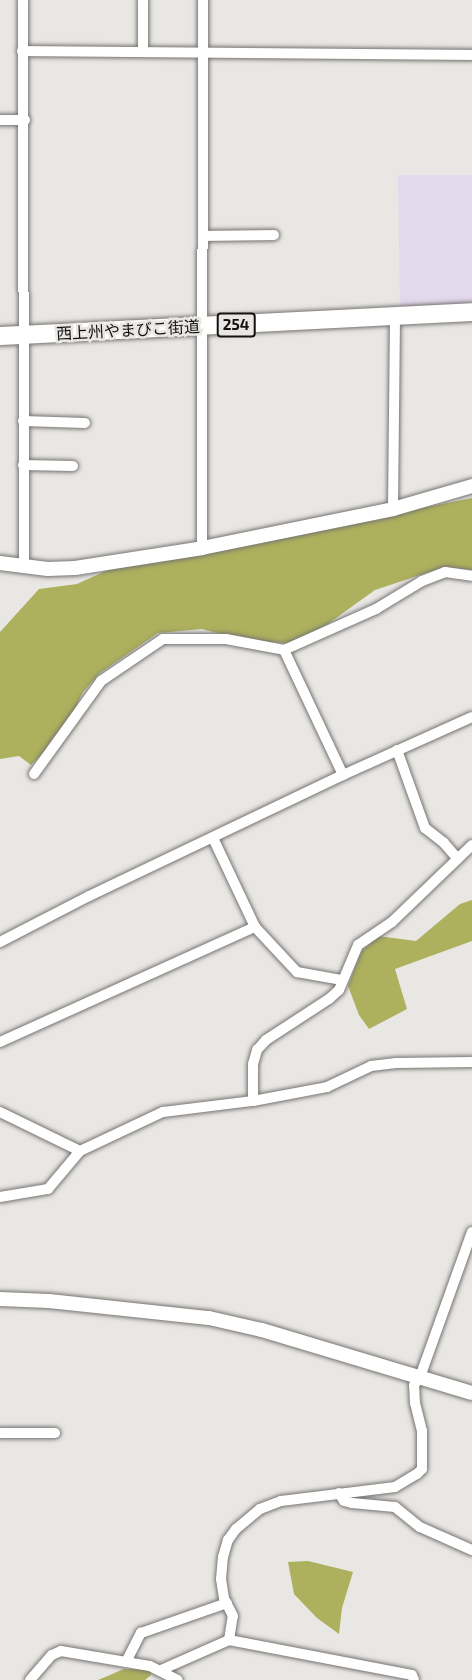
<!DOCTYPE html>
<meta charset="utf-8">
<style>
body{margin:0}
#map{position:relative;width:472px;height:1680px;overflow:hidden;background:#e9e7e4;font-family:"Exo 2","Noto Sans JP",sans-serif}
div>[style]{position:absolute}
.industrial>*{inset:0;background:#e4d8ec}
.forest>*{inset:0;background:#adb05d}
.roads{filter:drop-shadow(0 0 2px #767472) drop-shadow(0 0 2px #767472)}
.minor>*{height:10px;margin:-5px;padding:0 5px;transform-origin:5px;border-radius:5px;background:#fff}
.tertiary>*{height:14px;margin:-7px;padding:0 7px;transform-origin:7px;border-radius:7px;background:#fff}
.trunk>*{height:18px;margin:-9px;padding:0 9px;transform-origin:9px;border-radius:9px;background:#fff}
span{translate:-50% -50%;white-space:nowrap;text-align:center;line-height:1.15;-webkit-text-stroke:5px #e9e7e4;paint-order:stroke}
.shield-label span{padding:2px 4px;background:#e9e7e4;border:2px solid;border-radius:4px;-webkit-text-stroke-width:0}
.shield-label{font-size:15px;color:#131211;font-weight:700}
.street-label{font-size:16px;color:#131211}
</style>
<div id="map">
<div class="industrial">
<i style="clip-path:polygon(398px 175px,472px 175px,472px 305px,400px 309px)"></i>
</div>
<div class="forest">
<i style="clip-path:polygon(472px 498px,472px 570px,444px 567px,375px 590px,311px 636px,287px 643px,248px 641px,202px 629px,158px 633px,100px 673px,83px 692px,63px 733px,31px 765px,19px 756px,0 759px,0 632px,39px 589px,77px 584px,108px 570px)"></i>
<i style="clip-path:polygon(472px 900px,472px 941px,395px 969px,407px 1009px,369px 1029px,359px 1015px,348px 986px,361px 952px,378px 936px,416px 941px,460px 904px)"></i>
<i style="clip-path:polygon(308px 1561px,353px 1572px,342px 1608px,339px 1634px,317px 1618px,294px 1594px,288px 1562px)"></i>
<i style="clip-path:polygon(124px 1669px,150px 1670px,151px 1675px,145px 1680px,98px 1680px)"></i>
</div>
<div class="roads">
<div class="minor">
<i style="left:23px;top:0;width:565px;rotate:89.9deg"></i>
<i style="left:22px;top:51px;width:450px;rotate:0.5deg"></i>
<i style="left:143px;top:52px;width:52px;rotate:-90deg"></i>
<i style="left:0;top:120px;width:25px"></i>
<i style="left:204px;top:236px;width:70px;rotate:-0.8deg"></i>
<i style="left:23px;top:421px;width:62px;rotate:1.8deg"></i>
<i style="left:23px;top:465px;width:50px;rotate:1.1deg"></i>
<i style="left:393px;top:509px;width:193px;rotate:-89.4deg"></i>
<i style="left:202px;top:548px;width:548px;rotate:-89.9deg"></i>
<i style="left:284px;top:650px;width:138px;rotate:64.7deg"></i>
<i style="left:397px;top:750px;width:83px;rotate:70.3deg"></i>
<i style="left:425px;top:828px;width:24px;rotate:38deg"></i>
<i style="left:444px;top:843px;width:21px;rotate:49deg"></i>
<i style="left:34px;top:774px;width:115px;rotate:-54.2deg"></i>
<i style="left:101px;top:681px;width:75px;rotate:-34.1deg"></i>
<i style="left:163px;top:639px;width:63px"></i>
<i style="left:226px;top:639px;width:59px;rotate:10.7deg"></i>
<i style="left:284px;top:650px;width:101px;rotate:-24deg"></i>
<i style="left:376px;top:609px;width:54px;rotate:-31.3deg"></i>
<i style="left:422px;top:581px;width:25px;rotate:-21deg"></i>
<i style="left:445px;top:572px;width:27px;rotate:8deg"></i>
<i style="left:213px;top:838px;width:98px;rotate:64.7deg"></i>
<i style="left:255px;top:927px;width:62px;rotate:47deg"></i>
<i style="left:297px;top:972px;width:46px;rotate:10.1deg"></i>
<i style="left:0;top:942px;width:100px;rotate:-27.3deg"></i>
<i style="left:89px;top:896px;width:281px;rotate:-25.5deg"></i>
<i style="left:343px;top:775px;width:141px;rotate:-24.2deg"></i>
<i style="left:0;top:1042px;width:280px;rotate:-24.3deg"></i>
<i style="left:253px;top:1101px;width:37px;rotate:-90deg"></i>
<i style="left:253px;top:1064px;width:15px;rotate:-74deg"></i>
<i style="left:257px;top:1050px;width:13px;rotate:-48deg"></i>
<i style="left:266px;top:1040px;width:75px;rotate:-33.1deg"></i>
<i style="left:329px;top:999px;width:13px;rotate:-42deg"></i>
<i style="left:339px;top:990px;width:49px;rotate:-67.1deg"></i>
<i style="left:358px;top:945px;width:41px;rotate:-34.1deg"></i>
<i style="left:392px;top:922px;width:111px;rotate:-43.9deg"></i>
<i style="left:0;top:1112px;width:89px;rotate:26deg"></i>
<i style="left:0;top:1197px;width:49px;rotate:-9.5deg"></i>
<i style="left:48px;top:1189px;width:50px;rotate:-49.9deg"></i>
<i style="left:80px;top:1151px;width:92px;rotate:-25.2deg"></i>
<i style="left:163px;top:1112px;width:91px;rotate:-7deg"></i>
<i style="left:253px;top:1101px;width:75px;rotate:-10.7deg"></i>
<i style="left:327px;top:1087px;width:49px;rotate:-25.5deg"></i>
<i style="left:371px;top:1066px;width:25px;rotate:-7deg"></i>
<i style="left:396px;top:1063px;width:76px;rotate:-0.8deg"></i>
<i style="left:0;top:1433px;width:55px"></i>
<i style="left:339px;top:1493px;width:9px;rotate:58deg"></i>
<i style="left:344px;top:1501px;width:8px;rotate:14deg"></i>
<i style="left:352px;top:1503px;width:43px;rotate:5.3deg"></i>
<i style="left:395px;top:1507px;width:32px;rotate:39deg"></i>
<i style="left:420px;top:1527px;width:57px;rotate:23.9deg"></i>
<i style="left:229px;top:1640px;width:186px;rotate:10.8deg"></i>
<i style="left:412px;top:1675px;width:5px;rotate:68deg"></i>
<i style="left:126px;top:1662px;width:33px;rotate:-63deg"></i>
<i style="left:141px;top:1633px;width:91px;rotate:-19.2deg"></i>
<i style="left:161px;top:1670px;width:74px;rotate:-23.8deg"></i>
<i style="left:229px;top:1640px;width:24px;rotate:-81deg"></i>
<i style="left:233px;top:1616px;width:20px;rotate:-117deg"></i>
<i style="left:224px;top:1598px;width:19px;rotate:-99deg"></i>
<i style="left:221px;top:1579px;width:22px;rotate:-85deg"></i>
<i style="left:223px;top:1557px;width:18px;rotate:-74deg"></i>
<i style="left:228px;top:1540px;width:14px;rotate:-54deg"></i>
<i style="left:236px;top:1529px;width:31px;rotate:-40deg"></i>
<i style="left:260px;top:1509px;width:22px;rotate:-21deg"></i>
<i style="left:281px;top:1501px;width:115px;rotate:-7deg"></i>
<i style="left:395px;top:1487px;width:26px;rotate:-31deg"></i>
<i style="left:417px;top:1474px;width:7px;rotate:-45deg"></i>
<i style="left:422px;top:1469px;width:38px;rotate:-90deg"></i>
<i style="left:422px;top:1431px;width:29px;rotate:-104deg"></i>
<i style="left:415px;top:1403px;width:18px;rotate:-93deg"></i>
<i style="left:414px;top:1385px;width:10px;rotate:-53deg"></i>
<i style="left:420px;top:1377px;width:154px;rotate:-70.3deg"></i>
<i style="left:30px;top:1680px;width:33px;rotate:-49deg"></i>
<i style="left:52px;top:1655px;width:10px;rotate:-24deg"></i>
<i style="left:61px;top:1651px;width:90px;rotate:9.6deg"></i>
<i style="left:150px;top:1666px;width:31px;rotate:27deg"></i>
</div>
<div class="tertiary">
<i style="left:0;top:563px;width:48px;rotate:7.1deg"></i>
<i style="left:48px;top:569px;width:27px;rotate:-2deg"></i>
<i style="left:75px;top:568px;width:129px;rotate:-8.9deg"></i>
<i style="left:202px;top:548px;width:195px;rotate:-11.5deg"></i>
<i style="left:393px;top:509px;width:82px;rotate:-16.2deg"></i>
<i style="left:0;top:1299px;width:49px;rotate:2.3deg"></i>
<i style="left:49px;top:1301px;width:161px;rotate:6.1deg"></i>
<i style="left:209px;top:1318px;width:54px;rotate:12.8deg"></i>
<i style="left:262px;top:1330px;width:219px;rotate:16.7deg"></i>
</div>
<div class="trunk">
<i style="left:0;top:336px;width:473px;rotate:-2.9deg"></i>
</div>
</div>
<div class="shield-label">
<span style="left:236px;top:325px">254</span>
</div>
<div class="street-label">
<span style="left:128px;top:330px;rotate:-3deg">西上州やまびこ街道</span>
</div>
</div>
